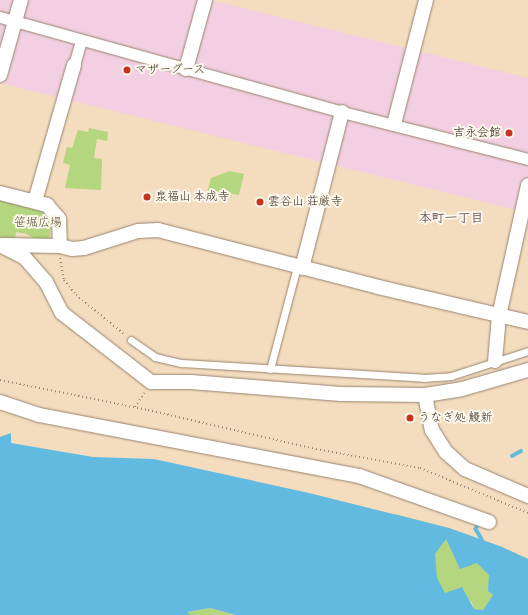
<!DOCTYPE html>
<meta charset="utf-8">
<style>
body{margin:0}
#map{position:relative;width:528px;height:615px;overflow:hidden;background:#f4dcbf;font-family:Pangolin,"Klee One",sans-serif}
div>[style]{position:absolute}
.built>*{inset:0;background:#f2cfe1}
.green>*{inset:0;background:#b4d67e}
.water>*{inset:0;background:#63bae0}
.stream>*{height:3.5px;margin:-1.75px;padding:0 1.75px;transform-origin:1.75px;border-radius:1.75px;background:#63bae0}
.path>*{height:2px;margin-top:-1px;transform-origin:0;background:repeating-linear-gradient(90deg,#98836e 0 1px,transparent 0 4px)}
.roads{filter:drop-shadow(0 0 1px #98836e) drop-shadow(0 0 1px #98836e)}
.service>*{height:7px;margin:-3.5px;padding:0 3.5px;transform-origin:3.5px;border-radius:3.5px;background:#fff}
.pedestrian>*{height:11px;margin:-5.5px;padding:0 5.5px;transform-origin:5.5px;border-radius:5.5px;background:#fff}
.minor>*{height:14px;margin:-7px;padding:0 7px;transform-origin:7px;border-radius:7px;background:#fff}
.dots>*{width:11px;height:11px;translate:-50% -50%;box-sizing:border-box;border:2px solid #fbf7ec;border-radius:50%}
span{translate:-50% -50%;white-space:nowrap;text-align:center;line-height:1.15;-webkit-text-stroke:4px #fbf7ec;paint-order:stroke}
.poi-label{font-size:12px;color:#3b2a1e}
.left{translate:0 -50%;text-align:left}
.right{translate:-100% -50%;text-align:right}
.park-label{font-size:12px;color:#595536}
.neighbourhood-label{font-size:13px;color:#6f535b;font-weight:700}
</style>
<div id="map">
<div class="built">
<i style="clip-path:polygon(0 0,210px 0,528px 78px,528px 213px,0 83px)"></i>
</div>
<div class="green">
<i style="clip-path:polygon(89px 128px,108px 132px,107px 141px,97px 139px,94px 158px,102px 159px,101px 190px,65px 188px,70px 165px,63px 163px,67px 147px,72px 148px,78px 130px,88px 132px)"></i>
<i style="clip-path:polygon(230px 171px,244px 174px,239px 195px,232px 194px,231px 198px,207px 193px,211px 178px)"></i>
<i style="clip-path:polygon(0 199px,43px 209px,52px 219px,49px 240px,40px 243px,27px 234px,16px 232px,15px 240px,0 237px)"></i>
<i style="clip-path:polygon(395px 514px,449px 528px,502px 547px,528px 559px,528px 615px,474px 609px,471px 601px,445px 593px)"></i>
<i style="clip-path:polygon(210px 608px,236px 615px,191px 615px,187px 612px)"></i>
</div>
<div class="water">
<i style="clip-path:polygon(evenodd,11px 433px,11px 443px,93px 457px,154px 459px,309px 493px,449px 528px,502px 547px,528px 559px,528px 615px,236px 615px,210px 608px,187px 612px,191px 615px,0 615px,0 437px,11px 433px,446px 539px,460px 569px,477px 563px,489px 575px,488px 591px,493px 595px,483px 610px,474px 609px,462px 587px,445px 593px,437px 578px,435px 554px,446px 539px)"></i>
</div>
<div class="stream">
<i style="left:512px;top:456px;width:10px;rotate:-29deg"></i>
<i style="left:480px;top:522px;width:8px;rotate:120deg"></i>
<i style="left:476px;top:529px;width:16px;rotate:60deg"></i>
</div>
<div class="path">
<i style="left:60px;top:258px;width:22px;rotate:80deg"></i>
<i style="left:64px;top:280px;width:19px;rotate:51deg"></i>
<i style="left:76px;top:295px;width:62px;rotate:39.1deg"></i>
<i style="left:0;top:380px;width:151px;rotate:11.5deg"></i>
<i style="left:148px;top:410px;width:172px;rotate:13.1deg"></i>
<i style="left:316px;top:449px;width:106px;rotate:10.4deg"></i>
<i style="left:420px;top:468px;width:117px;rotate:22.6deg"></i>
<i style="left:135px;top:407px;width:17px;rotate:-57deg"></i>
</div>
<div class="roads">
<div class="service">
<i style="left:131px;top:340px;width:29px;rotate:35deg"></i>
<i style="left:155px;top:357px;width:28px;rotate:13deg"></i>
<i style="left:182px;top:363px;width:242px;rotate:3.5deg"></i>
<i style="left:424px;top:378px;width:27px;rotate:-4deg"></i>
<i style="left:451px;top:376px;width:81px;rotate:-18deg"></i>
<i style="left:270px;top:369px;width:106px;rotate:-75.2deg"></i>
</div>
<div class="pedestrian">
<i style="left:0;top:17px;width:355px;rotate:15.5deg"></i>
<i style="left:342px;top:112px;width:192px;rotate:14.2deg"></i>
<i style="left:74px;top:65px;width:25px;rotate:-74deg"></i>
</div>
<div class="minor">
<i style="left:186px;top:69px;width:72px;rotate:-74.6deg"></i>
<i style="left:0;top:75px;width:78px;rotate:-74.4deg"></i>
<i style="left:394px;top:124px;width:128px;rotate:-75.5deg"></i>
<i style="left:0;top:193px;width:49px;rotate:14.3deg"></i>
<i style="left:47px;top:205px;width:18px;rotate:49deg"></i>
<i style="left:59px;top:219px;width:27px;rotate:88deg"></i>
<i style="left:60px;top:246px;width:12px;rotate:14deg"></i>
<i style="left:72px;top:249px;width:12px;rotate:-5deg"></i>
<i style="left:84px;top:248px;width:57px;rotate:-17.5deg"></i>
<i style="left:138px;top:231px;width:20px;rotate:-3deg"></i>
<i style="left:158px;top:230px;width:227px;rotate:14.5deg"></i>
<i style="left:378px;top:287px;width:154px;rotate:13.1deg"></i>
<i style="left:35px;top:201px;width:141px;rotate:-74deg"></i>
<i style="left:0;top:245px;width:28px;rotate:27deg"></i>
<i style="left:25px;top:258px;width:32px;rotate:49deg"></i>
<i style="left:46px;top:282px;width:35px;rotate:63deg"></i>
<i style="left:62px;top:313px;width:113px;rotate:37.8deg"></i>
<i style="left:151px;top:382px;width:40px"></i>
<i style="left:191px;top:382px;width:150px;rotate:4.6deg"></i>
<i style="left:341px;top:394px;width:84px;rotate:0.7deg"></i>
<i style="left:425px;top:395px;width:37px;rotate:-9deg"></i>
<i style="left:462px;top:389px;width:69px;rotate:-16.1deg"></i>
<i style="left:4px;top:245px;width:56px;rotate:1deg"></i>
<i style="left:302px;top:268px;width:161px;rotate:-75.6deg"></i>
<i style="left:495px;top:361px;width:45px;rotate:-84.9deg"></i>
<i style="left:499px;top:316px;width:134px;rotate:-77.5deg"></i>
<i style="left:425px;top:395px;width:36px;rotate:79deg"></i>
<i style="left:432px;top:430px;width:26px;rotate:58deg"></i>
<i style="left:446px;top:452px;width:25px;rotate:42deg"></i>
<i style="left:465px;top:469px;width:69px;rotate:23.2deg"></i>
<i style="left:0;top:402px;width:41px;rotate:18.4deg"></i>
<i style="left:39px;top:415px;width:326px;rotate:10.8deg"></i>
<i style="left:359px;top:476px;width:138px;rotate:19.5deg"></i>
</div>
</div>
<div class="dots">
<i style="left:127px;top:70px;background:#c8321e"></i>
<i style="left:509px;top:133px;background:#c8321e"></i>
<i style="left:147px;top:197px;background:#c8321e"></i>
<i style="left:260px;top:202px;background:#c8321e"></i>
<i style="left:410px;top:418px;background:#c8321e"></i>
</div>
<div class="poi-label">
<span class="left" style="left:135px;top:70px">マザーグース</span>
<span class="right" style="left:501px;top:133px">吉永会館</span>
<span class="left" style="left:155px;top:197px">泉福山 本成寺</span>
<span class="left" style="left:268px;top:202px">雲谷山 荘厳寺</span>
<span class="left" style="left:418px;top:418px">うなぎ処 鰻新</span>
</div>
<div class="park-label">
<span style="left:38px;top:223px">笹堀広場</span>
</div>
<div class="neighbourhood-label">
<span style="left:451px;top:218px">本町一丁目</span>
</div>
</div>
